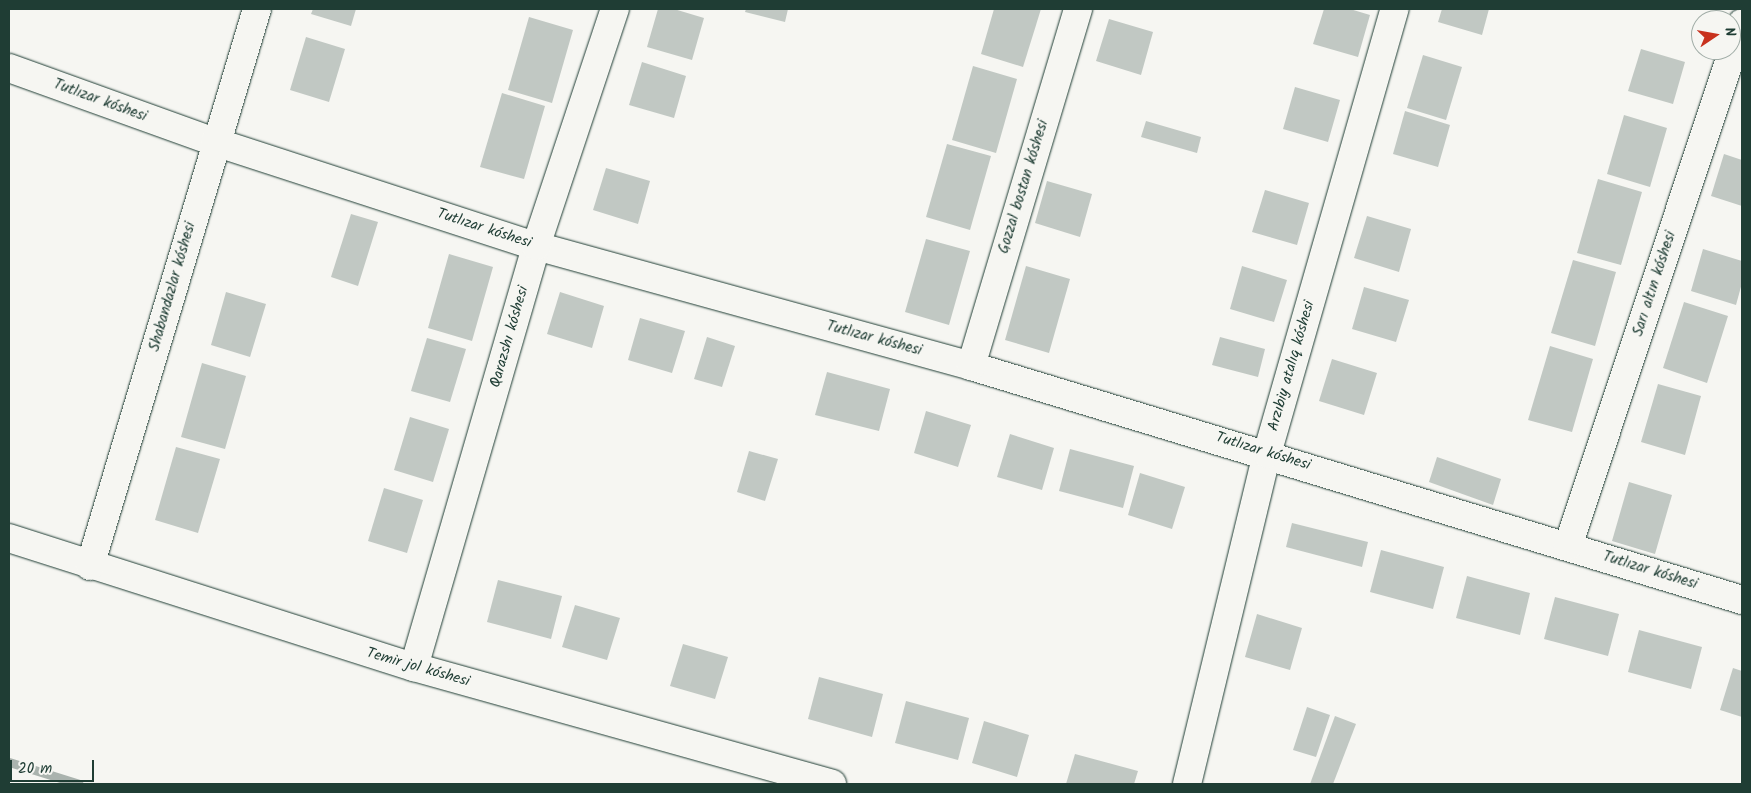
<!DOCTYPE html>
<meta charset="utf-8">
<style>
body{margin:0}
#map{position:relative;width:1751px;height:793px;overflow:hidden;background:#f6f6f2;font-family:Kalam,sans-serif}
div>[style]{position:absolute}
.stream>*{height:9px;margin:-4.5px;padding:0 4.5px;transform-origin:4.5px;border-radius:4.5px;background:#aab3ae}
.building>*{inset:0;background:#c1c8c3}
.roads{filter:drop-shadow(0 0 1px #1f3d34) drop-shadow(0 0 1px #1f3d34)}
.street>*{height:28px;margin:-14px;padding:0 14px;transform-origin:14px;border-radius:14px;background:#f6f6f2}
span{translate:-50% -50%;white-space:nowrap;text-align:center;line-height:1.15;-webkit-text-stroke:4.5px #f6f6f2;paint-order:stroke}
.street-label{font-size:15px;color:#1f3d34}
.frame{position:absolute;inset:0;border:10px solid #1f3d34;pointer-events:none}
.north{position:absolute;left:1691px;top:10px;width:50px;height:50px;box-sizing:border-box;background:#f6f6f2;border:1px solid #a0aca6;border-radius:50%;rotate:78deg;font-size:14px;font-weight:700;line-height:20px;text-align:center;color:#1f3d34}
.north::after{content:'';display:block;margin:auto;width:18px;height:22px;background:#c8321e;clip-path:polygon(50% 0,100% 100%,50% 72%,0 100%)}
.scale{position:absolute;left:10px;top:760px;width:84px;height:22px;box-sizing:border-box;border:2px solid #1f3d34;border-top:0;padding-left:6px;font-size:15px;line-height:18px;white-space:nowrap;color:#1f3d34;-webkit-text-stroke:4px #f6f6f2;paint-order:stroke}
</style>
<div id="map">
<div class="stream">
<i style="left:9px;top:762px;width:73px;rotate:17.4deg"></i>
</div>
<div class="building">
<i style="clip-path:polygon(313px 9px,356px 9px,351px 26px,311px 14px)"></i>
<i style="clip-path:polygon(658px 9px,674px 9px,704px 18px,692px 60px,647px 47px)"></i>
<i style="clip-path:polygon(746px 9px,788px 9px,785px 22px,745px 12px)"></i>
<i style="clip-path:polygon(994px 9px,1041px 9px,1023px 67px,981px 54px)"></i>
<i style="clip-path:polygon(1324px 9px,1350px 9px,1370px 15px,1358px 57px,1313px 44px)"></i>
<i style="clip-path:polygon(1442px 9px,1489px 9px,1482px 35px,1438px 22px)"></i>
<i style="clip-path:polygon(529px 17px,573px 30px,552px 103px,508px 90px)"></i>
<i style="clip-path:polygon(1109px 19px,1153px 32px,1141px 75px,1096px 61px)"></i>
<i style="clip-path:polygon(306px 37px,345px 49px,329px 102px,290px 90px)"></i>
<i style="clip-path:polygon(1641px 49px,1685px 62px,1673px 104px,1628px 91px)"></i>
<i style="clip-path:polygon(1423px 55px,1462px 67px,1446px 120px,1407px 108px)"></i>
<i style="clip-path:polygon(642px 62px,686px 76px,674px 118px,629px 105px)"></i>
<i style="clip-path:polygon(973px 66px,1017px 79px,996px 153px,952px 140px)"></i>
<i style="clip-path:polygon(1295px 87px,1340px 100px,1328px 142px,1283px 129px)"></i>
<i style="clip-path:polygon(502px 93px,545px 106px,524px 179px,480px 167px)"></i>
<i style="clip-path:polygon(1405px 111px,1450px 125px,1438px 167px,1393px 154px)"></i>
<i style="clip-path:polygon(1624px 115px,1667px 128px,1650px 187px,1607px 174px)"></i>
<i style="clip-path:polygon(1146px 121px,1201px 137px,1197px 153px,1141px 137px)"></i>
<i style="clip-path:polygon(947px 144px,991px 156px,970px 230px,926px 217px)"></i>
<i style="clip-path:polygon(1724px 154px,1742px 160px,1742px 206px,1711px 196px)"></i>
<i style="clip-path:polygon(606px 168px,650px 181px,638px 224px,593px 210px)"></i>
<i style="clip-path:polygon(1598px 179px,1642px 192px,1621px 265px,1577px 253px)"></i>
<i style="clip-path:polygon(1047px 181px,1092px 194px,1080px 237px,1035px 223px)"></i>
<i style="clip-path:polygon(1265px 190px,1309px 203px,1297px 245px,1252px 232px)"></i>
<i style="clip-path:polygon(351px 214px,378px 222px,358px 286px,331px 277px)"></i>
<i style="clip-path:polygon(1367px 216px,1411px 229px,1399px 272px,1354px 258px)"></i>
<i style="clip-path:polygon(926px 239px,970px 251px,949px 325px,905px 312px)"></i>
<i style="clip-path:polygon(1703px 249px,1742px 261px,1742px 283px,1736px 305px,1691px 291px)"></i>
<i style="clip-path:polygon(449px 254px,493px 267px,472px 341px,428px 328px)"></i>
<i style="clip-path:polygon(1573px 260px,1616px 272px,1595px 346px,1551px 333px)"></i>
<i style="clip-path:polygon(1026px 266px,1070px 279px,1049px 353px,1005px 340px)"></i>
<i style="clip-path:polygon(1242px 266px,1287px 280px,1274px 322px,1230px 309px)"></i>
<i style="clip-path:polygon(1364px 287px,1409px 300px,1396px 342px,1352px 329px)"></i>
<i style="clip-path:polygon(226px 292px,266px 304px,250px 357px,211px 345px)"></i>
<i style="clip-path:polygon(560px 292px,604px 306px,592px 348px,547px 334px)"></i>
<i style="clip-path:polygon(1684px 302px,1728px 316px,1707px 383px,1663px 368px)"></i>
<i style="clip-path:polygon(640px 318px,685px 331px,672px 373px,628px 360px)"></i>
<i style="clip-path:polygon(707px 337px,735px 346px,722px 387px,694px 379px)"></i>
<i style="clip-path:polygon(1220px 337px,1265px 349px,1258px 377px,1212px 365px)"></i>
<i style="clip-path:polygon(427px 338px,466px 349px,450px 402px,411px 391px)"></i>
<i style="clip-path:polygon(1550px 346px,1593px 359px,1572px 432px,1528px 420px)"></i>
<i style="clip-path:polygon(1332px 359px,1377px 373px,1364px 415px,1319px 401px)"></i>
<i style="clip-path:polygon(202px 363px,246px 376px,225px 449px,181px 437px)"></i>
<i style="clip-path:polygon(827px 372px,890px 389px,879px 431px,815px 415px)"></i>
<i style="clip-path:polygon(1658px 384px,1701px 396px,1685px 455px,1641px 442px)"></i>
<i style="clip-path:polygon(926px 411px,971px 425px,958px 467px,914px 453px)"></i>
<i style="clip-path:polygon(410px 417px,449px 429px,433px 482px,394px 470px)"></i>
<i style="clip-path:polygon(1010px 434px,1054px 448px,1042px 490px,997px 477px)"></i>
<i style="clip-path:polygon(176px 447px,220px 459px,198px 533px,155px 520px)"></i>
<i style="clip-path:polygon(1070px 449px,1134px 466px,1123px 508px,1059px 491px)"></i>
<i style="clip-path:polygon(749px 451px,778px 459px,765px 501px,737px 492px)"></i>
<i style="clip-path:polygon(1437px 457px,1501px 479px,1493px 505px,1429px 482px)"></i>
<i style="clip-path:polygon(1140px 473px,1185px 487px,1172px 529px,1128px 515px)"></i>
<i style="clip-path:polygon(1629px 482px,1672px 495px,1655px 554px,1612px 541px)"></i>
<i style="clip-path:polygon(384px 488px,423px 500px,407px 553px,368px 541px)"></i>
<i style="clip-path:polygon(1292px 523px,1368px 542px,1362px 567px,1286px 547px)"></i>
<i style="clip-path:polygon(1381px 550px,1444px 567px,1433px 609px,1370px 592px)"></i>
<i style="clip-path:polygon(1467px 576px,1530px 593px,1520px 635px,1456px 618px)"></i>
<i style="clip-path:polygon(498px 580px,562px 596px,551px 639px,487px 622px)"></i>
<i style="clip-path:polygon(1555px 597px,1619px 614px,1608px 656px,1544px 639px)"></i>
<i style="clip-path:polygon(575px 605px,620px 618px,607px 660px,562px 647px)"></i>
<i style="clip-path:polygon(1257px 614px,1302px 628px,1290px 670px,1245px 657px)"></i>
<i style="clip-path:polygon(1639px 630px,1702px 647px,1691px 689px,1628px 672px)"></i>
<i style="clip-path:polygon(683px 644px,728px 657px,715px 699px,670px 686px)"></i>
<i style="clip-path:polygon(1733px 668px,1742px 671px,1742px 717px,1720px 710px)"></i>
<i style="clip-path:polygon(819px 677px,883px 694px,872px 737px,808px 719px)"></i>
<i style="clip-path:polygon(906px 701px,969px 718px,958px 760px,895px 743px)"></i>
<i style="clip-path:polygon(1307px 707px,1330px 715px,1316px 757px,1293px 750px)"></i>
<i style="clip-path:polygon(1335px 716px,1356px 724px,1333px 784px,1310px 784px)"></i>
<i style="clip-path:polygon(984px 721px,1029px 735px,1017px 777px,972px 763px)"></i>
<i style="clip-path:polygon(1075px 754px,1138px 771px,1134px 784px,1066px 784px)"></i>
</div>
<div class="roads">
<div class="street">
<i style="left:9px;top:68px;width:219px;rotate:19.8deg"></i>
<i style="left:215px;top:142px;width:337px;rotate:18deg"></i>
<i style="left:536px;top:246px;width:451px;rotate:15.4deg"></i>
<i style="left:971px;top:366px;width:806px;rotate:16.88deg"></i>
<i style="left:971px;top:366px;width:373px;rotate:-73.3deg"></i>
<i style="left:9px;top:538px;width:425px;rotate:17.7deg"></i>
<i style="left:414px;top:667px;width:434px;rotate:15.6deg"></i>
<i style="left:1568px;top:546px;width:551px;rotate:-71.6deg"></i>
<i style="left:90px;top:566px;width:581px;rotate:-73.31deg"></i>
<i style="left:414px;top:667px;width:438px;rotate:-73.8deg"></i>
<i style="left:536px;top:246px;width:250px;rotate:-71.6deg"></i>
<i style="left:1187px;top:784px;width:340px;rotate:-76.4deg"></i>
<i style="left:1267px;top:454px;width:463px;rotate:-74deg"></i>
</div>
</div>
<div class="street-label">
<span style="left:100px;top:101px;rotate:20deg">Tutlızar kóshesi</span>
<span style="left:1024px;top:187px;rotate:-73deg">Gozzal bostan kóshesi</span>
<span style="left:484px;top:229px;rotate:18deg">Tutlızar kóshesi</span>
<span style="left:1655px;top:284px;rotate:-72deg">Sarı altın kóshesi</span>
<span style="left:173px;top:287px;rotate:-74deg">Shabandazlar kóshesi</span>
<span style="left:510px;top:337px;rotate:-74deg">Qarazshı kóshesi</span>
<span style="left:874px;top:339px;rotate:15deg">Tutlızar kóshesi</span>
<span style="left:1292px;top:366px;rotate:-74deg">Arzıbiy atalıq kóshesi</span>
<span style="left:1263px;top:452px;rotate:17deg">Tutlızar kóshesi</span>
<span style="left:1650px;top:571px;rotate:17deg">Tutlızar kóshesi</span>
<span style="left:418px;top:668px;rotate:16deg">Temir jol kóshesi</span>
</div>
<div class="frame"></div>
<div class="north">N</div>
<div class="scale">20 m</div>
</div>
